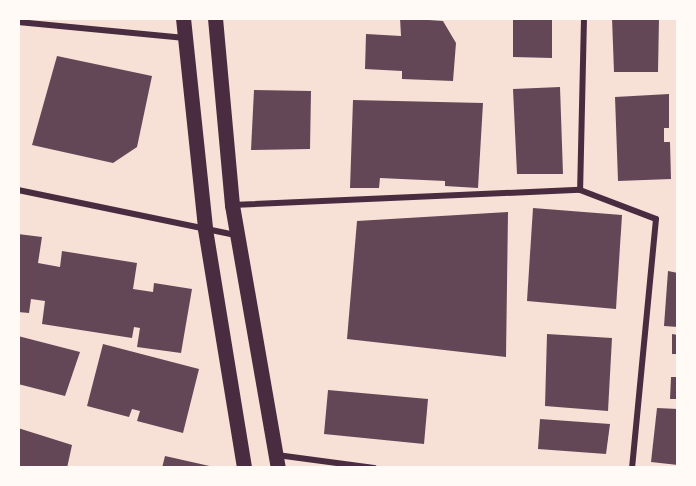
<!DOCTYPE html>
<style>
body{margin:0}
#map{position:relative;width:696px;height:486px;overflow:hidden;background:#f7e1d7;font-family:Signika,sans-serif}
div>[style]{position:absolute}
.building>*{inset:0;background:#644757}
.minor>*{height:6px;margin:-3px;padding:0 3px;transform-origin:3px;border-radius:3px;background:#4a2c40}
.primary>*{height:15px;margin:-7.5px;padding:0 7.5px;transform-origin:7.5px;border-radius:7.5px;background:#4a2c40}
span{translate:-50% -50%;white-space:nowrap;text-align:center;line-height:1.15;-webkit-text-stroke:4.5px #fffaf5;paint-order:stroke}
.frame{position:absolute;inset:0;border:20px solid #fffaf5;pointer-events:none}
</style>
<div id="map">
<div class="building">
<i style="clip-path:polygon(400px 18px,443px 21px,456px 43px,453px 81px,402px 79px,402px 71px,365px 69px,366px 34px,401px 36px)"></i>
<i style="clip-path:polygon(513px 18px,552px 18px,552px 58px,513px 57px)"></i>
<i style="clip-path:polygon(612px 18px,659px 18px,658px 72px,614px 72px)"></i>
<i style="clip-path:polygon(57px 56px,152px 76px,137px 147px,113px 163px,32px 145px)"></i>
<i style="clip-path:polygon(560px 87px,563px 174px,517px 174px,513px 89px)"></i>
<i style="clip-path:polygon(254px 90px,311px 91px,310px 149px,251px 150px)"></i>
<i style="clip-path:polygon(669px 94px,669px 128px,664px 128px,664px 142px,670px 142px,671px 179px,618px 181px,615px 97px)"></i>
<i style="clip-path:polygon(353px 100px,483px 103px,478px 188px,445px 186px,445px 181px,380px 178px,379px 188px,350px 188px)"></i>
<i style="clip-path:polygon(533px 208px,622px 215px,616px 309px,527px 301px)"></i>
<i style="clip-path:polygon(508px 212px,506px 357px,347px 339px,357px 221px)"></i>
<i style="clip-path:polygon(18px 234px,42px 237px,38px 263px,60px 267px,62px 251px,137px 263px,133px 289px,153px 292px,154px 283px,192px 289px,181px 353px,137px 347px,140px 328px,134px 327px,132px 338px,42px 324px,45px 301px,31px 299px,29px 313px,18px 312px)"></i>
<i style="clip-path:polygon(668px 271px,678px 273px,678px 327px,664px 326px)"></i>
<i style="clip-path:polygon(547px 334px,612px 338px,608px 411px,545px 406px)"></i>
<i style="clip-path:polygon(672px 334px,678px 335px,678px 354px,672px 354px)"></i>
<i style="clip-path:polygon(18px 336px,80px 352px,65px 396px,18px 384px)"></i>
<i style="clip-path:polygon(103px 344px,199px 369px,183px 433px,137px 421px,140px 411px,132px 409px,129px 417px,87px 406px)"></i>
<i style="clip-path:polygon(671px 377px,678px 377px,678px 399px,670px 399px)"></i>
<i style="clip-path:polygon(328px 390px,428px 399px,424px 444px,324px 434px)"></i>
<i style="clip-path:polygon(657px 408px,678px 409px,678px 465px,651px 462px)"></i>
<i style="clip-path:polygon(540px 419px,610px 424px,606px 454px,538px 449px)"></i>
<i style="clip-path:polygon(18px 428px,72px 445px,67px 468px,18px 468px)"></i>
<i style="clip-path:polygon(165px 456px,214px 467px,214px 468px,162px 468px)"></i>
</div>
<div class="minor">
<i style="left:584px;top:18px;width:172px;rotate:91.3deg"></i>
<i style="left:580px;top:190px;width:81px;rotate:20.9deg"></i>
<i style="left:656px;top:219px;width:250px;rotate:95.5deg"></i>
<i style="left:18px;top:22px;width:168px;rotate:5.5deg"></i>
<i style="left:18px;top:190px;width:222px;rotate:11.7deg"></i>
<i style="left:232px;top:205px;width:348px;rotate:-2.5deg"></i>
<i style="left:277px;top:455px;width:98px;rotate:7.6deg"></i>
</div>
<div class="primary">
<i style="left:183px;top:18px;width:212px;rotate:84deg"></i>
<i style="left:205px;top:229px;width:242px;rotate:80.7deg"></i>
<i style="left:215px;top:18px;width:188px;rotate:84.8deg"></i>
<i style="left:232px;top:205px;width:267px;rotate:80.1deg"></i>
</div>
<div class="frame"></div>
</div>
